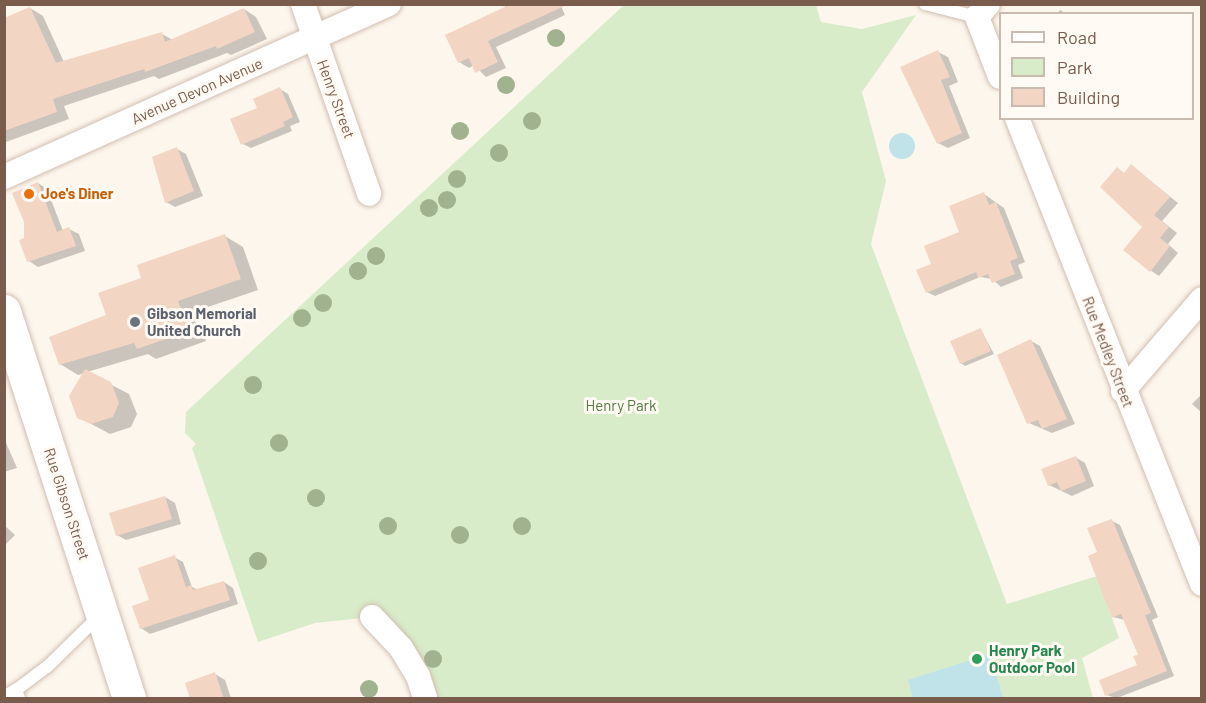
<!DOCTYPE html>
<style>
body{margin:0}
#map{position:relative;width:1206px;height:703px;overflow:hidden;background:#fdf6ec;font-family:Barlow,sans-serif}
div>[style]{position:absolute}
.green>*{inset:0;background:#d8ecc9}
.water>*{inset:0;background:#bfe3e8}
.round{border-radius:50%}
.shadow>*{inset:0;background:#0003}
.building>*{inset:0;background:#f3d5c3}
.roads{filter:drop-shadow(0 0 2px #d1beb0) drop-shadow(0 0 2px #d1beb0)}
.service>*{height:12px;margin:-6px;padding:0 6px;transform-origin:6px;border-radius:6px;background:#fff}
.minor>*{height:24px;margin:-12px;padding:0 12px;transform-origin:12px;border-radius:12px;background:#fff}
.secondary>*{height:33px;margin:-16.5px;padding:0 16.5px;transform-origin:16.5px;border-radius:16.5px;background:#fff}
.trees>*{width:18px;height:18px;margin:-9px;border-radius:50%;background:#a0b28e}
.dots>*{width:16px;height:16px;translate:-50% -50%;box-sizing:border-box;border:3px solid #fffaf3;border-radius:50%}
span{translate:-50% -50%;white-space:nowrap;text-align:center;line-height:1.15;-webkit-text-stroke:6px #fffaf3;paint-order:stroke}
.street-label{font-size:15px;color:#7a5c4d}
.food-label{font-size:15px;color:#c56008;font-weight:700}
.left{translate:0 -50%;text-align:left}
.worship-label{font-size:15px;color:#5b616d;font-weight:700}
.park-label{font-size:15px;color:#537a41}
.leisure-label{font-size:15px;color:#27864d;font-weight:700}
.frame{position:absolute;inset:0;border:6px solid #7a5c4d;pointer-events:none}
.legend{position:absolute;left:999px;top:12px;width:195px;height:108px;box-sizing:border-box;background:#fffaf3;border:2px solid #cabbb1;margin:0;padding:8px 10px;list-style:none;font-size:18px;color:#7a5c4d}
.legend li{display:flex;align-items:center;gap:12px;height:30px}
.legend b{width:30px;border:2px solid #cabbb1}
</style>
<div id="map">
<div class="green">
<i style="clip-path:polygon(624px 5px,816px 5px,821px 22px,862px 29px,916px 15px,862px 92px,886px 181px,871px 244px,1007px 604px,1097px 576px,1119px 638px,1082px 658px,1093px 698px,425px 698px,372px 617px,315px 623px,258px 642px,192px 448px,196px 444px,185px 433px,186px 412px)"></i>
</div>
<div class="water">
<i class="round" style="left:889px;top:133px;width:26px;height:26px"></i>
<i style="clip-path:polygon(990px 654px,1003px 697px,913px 698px,908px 680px)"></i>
</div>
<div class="shadow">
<i style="clip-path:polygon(507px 4px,560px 4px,565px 15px,496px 47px,506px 68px,486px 77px,474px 65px,469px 68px,459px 62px)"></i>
<i style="clip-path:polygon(30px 8px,43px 16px,64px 62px,162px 34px,173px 40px,244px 9px,256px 17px,267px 39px,231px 55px,227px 53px,159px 79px,154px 76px,64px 106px,69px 119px,6px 142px,4px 20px)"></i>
<i style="clip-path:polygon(1060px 10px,1067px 14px,1057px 14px)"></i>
<i style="clip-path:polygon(938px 52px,948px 57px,958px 82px,949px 86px,970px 138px,948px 148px,938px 143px)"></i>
<i style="clip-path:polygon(280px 89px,288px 94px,300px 122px,290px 126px,292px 131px,251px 148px,243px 144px,259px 109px)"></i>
<i style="clip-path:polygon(177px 149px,186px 154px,203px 196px,175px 207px,166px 202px)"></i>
<i style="clip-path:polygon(1132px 166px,1178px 203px,1162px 221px,1177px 233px,1168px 244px,1178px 253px,1159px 276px,1150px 270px,1144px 227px,1117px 169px,1126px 174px)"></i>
<i style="clip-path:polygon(38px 183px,47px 189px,63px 231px,69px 229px,79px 234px,85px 251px,38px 267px,29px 261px)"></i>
<i style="clip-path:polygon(984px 194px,1004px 208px,1025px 262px,1018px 265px,1023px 278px,1001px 287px,992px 279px,980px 277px,935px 296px,927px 292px,932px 264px,961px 233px)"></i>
<i style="clip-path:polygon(225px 236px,243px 247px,258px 290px,196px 311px,206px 341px,156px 359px,148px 354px,87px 372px,129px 394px,137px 414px,131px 427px,110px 434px,78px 417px,85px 373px,78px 375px,60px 364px,143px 279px)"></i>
<i style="clip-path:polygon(981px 330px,994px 354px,965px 366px,961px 363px)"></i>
<i style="clip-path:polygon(1031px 341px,1040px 346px,1075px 424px,1052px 433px,1029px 423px)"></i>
<i style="clip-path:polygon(1202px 394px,1202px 413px,1192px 404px)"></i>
<i style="clip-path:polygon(4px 438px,17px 468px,4px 472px)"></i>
<i style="clip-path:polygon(1075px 457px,1085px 463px,1094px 486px,1072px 496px,1049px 485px)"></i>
<i style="clip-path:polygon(165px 497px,175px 503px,181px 524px,126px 540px,117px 535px)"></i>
<i style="clip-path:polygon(1112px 521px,1120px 525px,1158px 617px,1152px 620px,1174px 676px,1117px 698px,1106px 695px,1139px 665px,1140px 655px,1125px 620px,1113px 617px,1099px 553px)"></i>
<i style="clip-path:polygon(4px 525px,15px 535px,4px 546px)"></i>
<i style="clip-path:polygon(174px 557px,183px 562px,192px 587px,198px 590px,224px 582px,233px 588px,238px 604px,150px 634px,141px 628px,151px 601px)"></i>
<i style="clip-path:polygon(215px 674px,225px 680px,231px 698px,191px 698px)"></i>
</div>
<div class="building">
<i style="clip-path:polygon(511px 4px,569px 4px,488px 41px,498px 62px,475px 73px,469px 58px,458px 63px,445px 35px)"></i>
<i style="clip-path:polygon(30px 7px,56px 63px,162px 32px,165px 42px,244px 8px,255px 32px,217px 49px,216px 46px,145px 72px,144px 69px,53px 99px,57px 112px,4px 131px,4px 18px)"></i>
<i style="clip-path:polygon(938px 50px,950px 77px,941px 80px,962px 133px,937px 144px,900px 67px)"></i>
<i style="clip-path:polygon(280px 87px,293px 117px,283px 122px,285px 126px,241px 145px,230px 119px,257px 108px,253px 99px)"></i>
<i style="clip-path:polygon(177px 147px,194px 191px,165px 203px,152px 157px)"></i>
<i style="clip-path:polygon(1131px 164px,1170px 197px,1154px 215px,1169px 227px,1160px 238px,1170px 246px,1150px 272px,1123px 250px,1142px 227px,1100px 187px,1117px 167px,1124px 173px)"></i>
<i style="clip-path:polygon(38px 182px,57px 232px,69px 227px,76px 246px,27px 262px,19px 240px,24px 238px,24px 222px,12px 193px)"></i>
<i style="clip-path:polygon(984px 192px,989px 205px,996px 202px,1018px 258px,1010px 261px,1015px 274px,992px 283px,988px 274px,978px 278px,976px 272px,926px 293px,916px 270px,931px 264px,924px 246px,959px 232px,949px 206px)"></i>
<i style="clip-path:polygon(225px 234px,241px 279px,178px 301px,189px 331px,137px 349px,134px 343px,59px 365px,49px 337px,106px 315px,98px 293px,141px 278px,137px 265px)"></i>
<i style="clip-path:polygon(981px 328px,991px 351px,960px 364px,950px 341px)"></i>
<i style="clip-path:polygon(1031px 339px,1067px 419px,1042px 429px,1038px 420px,1027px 424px,997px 355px)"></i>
<i style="clip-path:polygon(85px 369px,111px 382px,119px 403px,113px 417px,91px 424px,77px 418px,69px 396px)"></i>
<i style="clip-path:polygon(1076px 456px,1086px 481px,1061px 491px,1057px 482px,1048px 486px,1041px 469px)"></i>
<i style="clip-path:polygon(165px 496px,172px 519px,116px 536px,109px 513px)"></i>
<i style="clip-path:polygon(1112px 519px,1151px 613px,1145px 615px,1167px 671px,1105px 696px,1099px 680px,1137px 665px,1133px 656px,1138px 655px,1121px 614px,1112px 618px,1088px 556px,1097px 552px,1087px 528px)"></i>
<i style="clip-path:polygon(175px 555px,186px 587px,191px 585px,193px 590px,224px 581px,230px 600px,140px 629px,132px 606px,149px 600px,138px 568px)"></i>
<i style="clip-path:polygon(215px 672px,224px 699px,190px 699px,185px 683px)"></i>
</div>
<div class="roads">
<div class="service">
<i style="left:925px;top:4px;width:54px;rotate:14deg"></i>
<i style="left:4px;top:696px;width:13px;rotate:-27deg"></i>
<i style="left:19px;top:698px;width:9px;rotate:-111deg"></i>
<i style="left:16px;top:690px;width:39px;rotate:-37deg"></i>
<i style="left:47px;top:667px;width:73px;rotate:-44.4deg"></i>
</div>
<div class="minor">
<i style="left:303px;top:4px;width:201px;rotate:70.8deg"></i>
<i style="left:988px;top:4px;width:17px;rotate:130deg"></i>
<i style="left:977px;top:17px;width:64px;rotate:69deg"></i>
<i style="left:1017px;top:118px;width:501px;rotate:68.35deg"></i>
<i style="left:4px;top:177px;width:422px;rotate:-24.2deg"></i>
<i style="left:1123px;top:391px;width:121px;rotate:-49.3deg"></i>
<i style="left:372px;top:617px;width:42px;rotate:46.9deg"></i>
<i style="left:401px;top:648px;width:33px;rotate:59deg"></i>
<i style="left:418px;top:676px;width:23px;rotate:72deg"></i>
</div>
<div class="secondary">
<i style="left:4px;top:311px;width:407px;rotate:72.1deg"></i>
</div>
</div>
<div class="trees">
<i style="left:556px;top:38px"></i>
<i style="left:506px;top:85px"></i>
<i style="left:532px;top:121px"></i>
<i style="left:460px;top:131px"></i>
<i style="left:499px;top:153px"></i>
<i style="left:457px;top:179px"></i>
<i style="left:447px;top:200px"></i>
<i style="left:429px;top:208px"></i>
<i style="left:376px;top:256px"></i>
<i style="left:358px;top:271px"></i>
<i style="left:323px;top:303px"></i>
<i style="left:302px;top:318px"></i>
<i style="left:253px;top:385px"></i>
<i style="left:279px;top:443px"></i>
<i style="left:316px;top:498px"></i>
<i style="left:388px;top:526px"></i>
<i style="left:522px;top:526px"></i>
<i style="left:460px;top:535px"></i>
<i style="left:258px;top:561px"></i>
<i style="left:433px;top:659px"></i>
<i style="left:369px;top:689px"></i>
</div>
<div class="dots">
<i style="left:29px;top:194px;background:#e8710a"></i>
<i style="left:135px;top:322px;background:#6b7280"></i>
<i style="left:977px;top:659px;background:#2e9e5b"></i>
</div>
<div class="street-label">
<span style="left:197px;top:91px;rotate:-24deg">Avenue Devon Avenue</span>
<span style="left:336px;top:99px;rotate:70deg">Henry Street</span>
<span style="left:1108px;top:352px;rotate:69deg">Rue Medley Street</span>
<span style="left:67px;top:504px;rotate:72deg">Rue Gibson Street</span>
</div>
<div class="food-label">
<span class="left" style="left:41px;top:194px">Joe's Diner</span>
</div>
<div class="worship-label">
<span class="left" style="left:147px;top:322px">Gibson Memorial<br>United Church</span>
</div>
<div class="park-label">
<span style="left:621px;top:406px">Henry Park</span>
</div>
<div class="leisure-label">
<span class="left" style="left:989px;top:659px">Henry Park<br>Outdoor Pool</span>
</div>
<div class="frame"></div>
<ul class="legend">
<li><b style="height:8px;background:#fff"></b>Road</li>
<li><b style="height:16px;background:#d8ecc9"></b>Park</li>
<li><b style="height:16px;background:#f3d5c3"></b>Building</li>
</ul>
</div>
